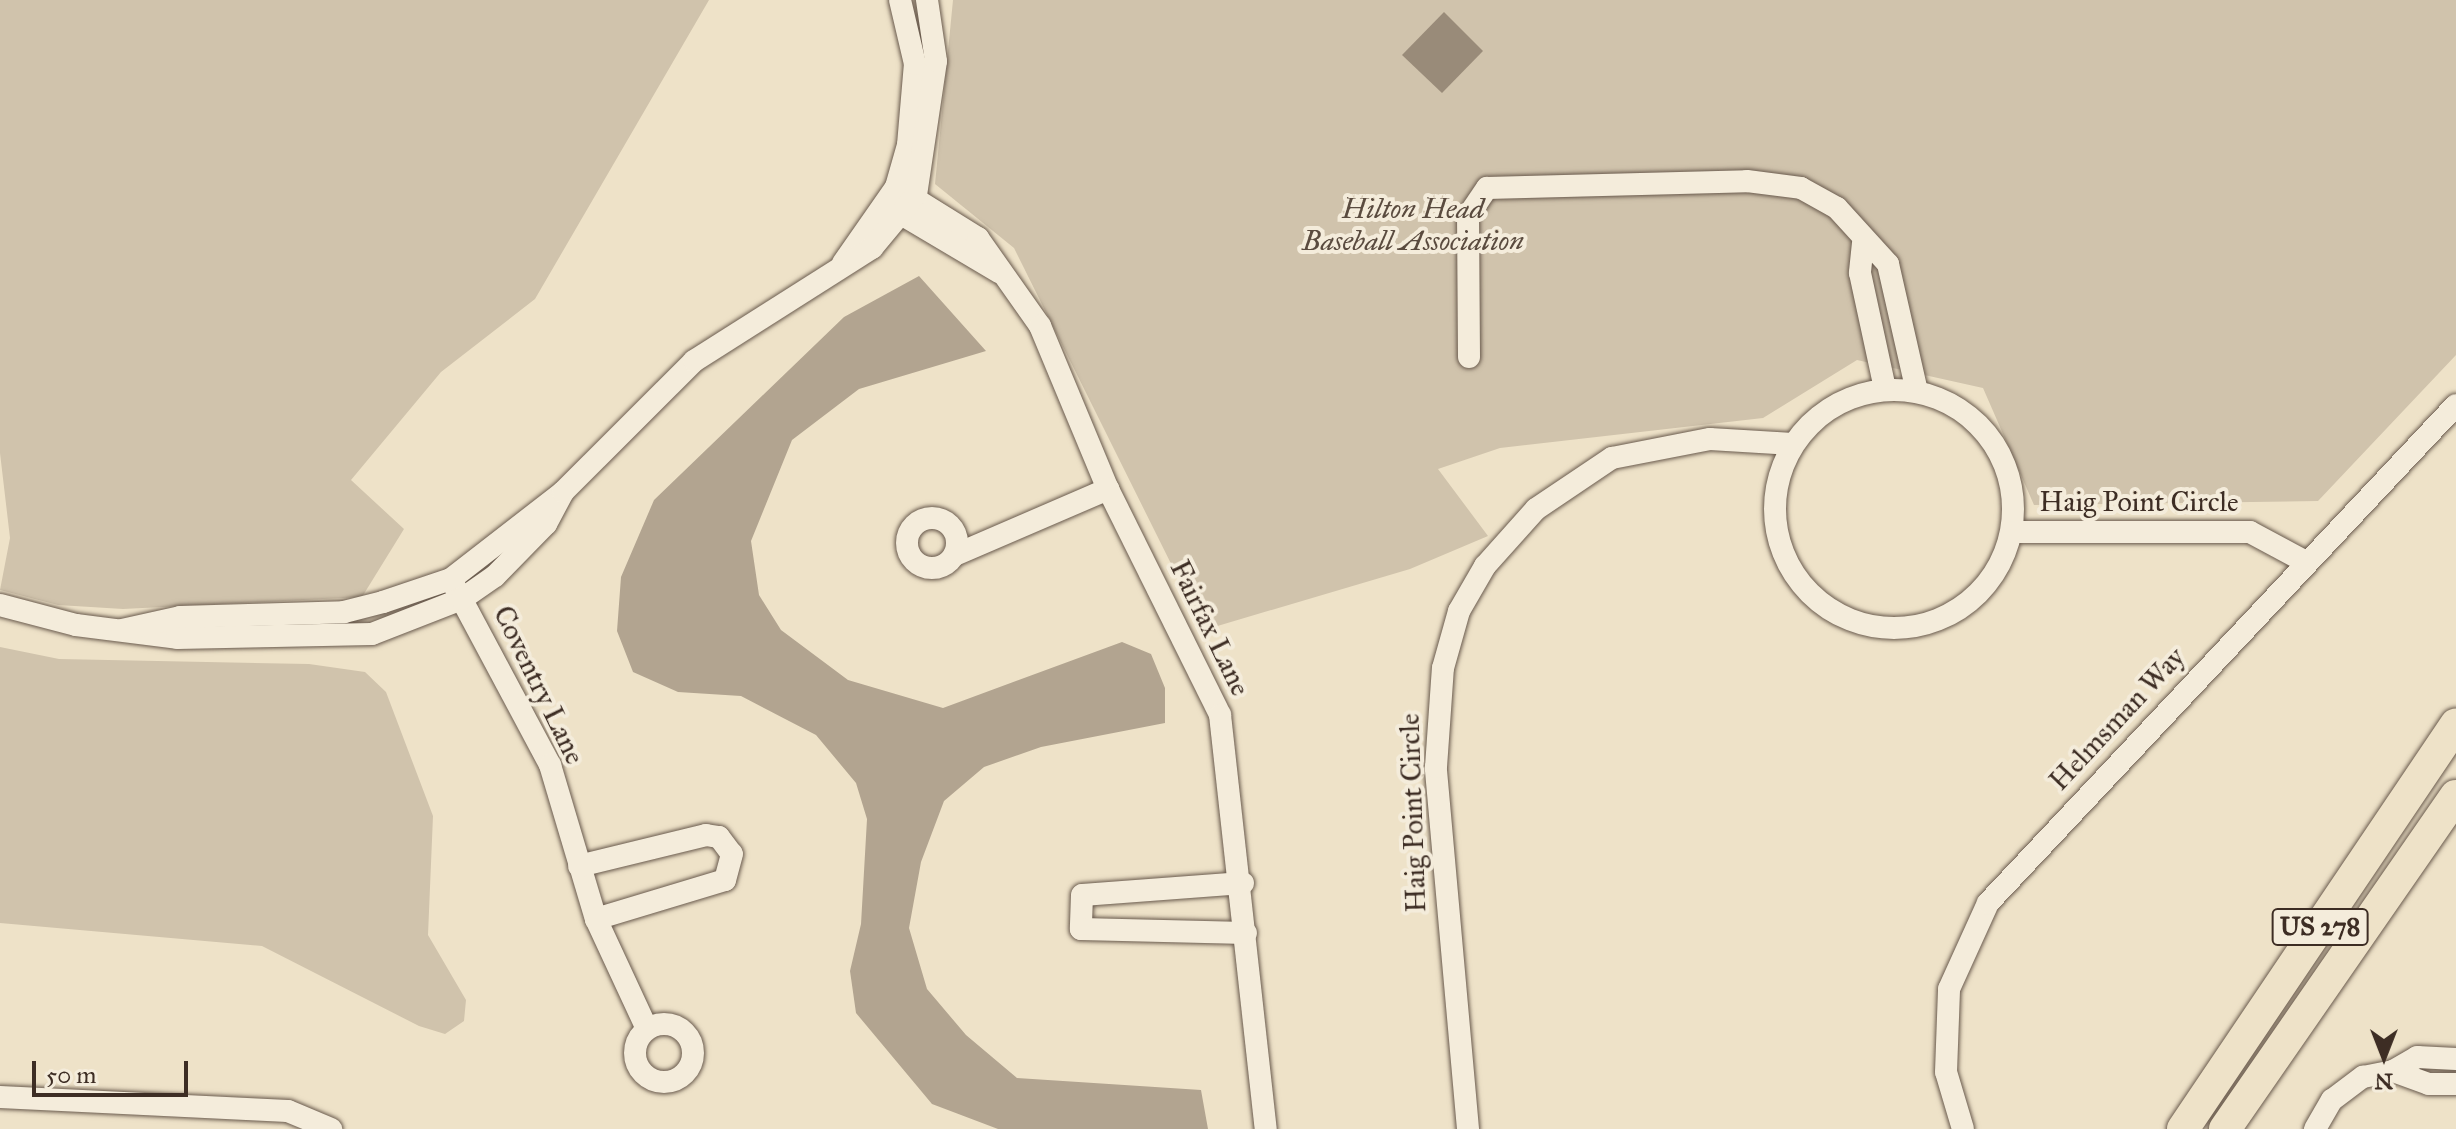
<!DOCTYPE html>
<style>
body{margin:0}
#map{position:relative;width:2456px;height:1129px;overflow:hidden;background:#eee2c8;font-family:"IM FELL Great Primer",serif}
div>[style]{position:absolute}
.green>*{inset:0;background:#d0c3ac}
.water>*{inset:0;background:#b2a490}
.building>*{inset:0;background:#998b79}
.roads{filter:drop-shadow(0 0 2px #695a4d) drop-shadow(0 0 2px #695a4d)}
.minor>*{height:22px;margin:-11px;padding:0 11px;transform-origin:11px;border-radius:11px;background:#f4ecdb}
.minor>.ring{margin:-11px;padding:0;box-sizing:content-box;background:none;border:22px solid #f4ecdb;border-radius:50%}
.highway>*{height:32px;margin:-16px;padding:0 16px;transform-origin:16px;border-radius:16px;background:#eee2c8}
span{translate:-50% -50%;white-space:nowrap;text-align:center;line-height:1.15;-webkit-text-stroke:8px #f4ecdb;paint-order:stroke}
.shield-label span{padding:2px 6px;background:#f4ecdb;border:2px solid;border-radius:6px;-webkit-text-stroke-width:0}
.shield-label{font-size:26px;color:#3d2d24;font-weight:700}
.park-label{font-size:28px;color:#5a4b3f;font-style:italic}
.street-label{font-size:28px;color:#3d2d24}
.north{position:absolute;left:2344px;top:1017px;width:80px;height:80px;-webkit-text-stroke:6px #f4ecdb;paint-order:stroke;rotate:180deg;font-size:22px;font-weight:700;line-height:32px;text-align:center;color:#3d2d24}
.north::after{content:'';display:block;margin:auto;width:28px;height:36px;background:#3d2d24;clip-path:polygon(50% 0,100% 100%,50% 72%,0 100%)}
.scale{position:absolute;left:32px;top:1061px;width:156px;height:36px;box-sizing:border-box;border:4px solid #3d2d24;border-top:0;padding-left:10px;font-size:24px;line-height:28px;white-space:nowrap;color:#3d2d24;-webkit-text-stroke:6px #f4ecdb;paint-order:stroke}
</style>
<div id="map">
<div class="green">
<i style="clip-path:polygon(0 0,709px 0,535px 299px,441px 372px,351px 480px,404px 529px,362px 597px,123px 609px,58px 605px,0 590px,10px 538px,0 453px)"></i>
<i style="clip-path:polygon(953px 0,2456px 0,2456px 355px,2318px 501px,2034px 505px,1983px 388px,1857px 360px,1763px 418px,1500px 448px,1438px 469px,1488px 536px,1410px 569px,1204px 630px,1014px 248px,935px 184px)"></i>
<i style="clip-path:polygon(0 647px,59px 659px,309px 664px,365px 672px,386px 692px,433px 816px,428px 935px,466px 1000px,464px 1021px,445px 1034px,419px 1026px,262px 946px,0 923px)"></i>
</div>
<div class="water">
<i style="clip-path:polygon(919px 276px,986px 351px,859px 389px,792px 440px,751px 541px,759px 595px,781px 630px,848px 680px,943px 708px,1122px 642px,1151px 654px,1165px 688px,1165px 723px,1041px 747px,984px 767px,944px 801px,921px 862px,909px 928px,927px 989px,966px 1035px,1017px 1078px,1201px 1090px,1208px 1129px,998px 1129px,932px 1104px,856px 1013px,850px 971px,861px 924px,867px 819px,856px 783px,816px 735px,741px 696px,678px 692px,633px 672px,617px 631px,621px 577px,654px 500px,844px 317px)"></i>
</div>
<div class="building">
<i style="clip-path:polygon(1444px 12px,1483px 51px,1442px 93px,1402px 55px)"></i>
</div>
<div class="roads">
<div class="minor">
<i style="left:896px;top:187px;width:97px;rotate:31.9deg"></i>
<i style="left:978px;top:238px;width:108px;rotate:54.8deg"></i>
<i style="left:1040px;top:326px;width:177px;rotate:67.4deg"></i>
<i style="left:1108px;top:489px;width:252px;rotate:63.6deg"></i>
<i style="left:1220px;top:715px;width:417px;rotate:83.7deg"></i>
<i style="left:891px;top:208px;width:126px;rotate:30.7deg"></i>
<i style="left:1863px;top:243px;width:30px;rotate:96deg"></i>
<i style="left:1860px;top:273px;width:119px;rotate:77.8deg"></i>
<i style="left:843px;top:263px;width:93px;rotate:-55.1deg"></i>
<i style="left:896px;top:187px;width:44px;rotate:-74.1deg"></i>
<i style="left:908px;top:145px;width:81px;rotate:-85.1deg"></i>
<i style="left:915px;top:64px;width:66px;rotate:-103.2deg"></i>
<i style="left:1469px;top:357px;width:141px;rotate:-90.4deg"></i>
<i style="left:1468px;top:216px;width:34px;rotate:-56deg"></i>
<i style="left:1487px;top:188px;width:260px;rotate:-1.5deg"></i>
<i style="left:1747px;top:181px;width:54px;rotate:7.4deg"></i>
<i style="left:1801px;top:188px;width:41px;rotate:29.1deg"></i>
<i style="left:1837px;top:208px;width:76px;rotate:47.7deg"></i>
<i style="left:1888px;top:264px;width:131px;rotate:77.2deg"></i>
<i class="ring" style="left:1775px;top:390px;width:216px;height:216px"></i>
<i class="ring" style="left:907px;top:518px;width:28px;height:28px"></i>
<i style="left:2013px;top:532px;width:237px"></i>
<i style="left:2250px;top:532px;width:64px;rotate:28.2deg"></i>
<i style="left:955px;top:555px;width:167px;rotate:-23.3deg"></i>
<i style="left:455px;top:587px;width:202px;rotate:61.9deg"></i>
<i style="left:550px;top:765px;width:161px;rotate:73.4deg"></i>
<i style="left:596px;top:919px;width:121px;rotate:65.1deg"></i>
<i style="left:0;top:605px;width:79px;rotate:14.7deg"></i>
<i style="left:76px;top:625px;width:102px;rotate:7.3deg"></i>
<i style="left:177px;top:638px;width:195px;rotate:-1.2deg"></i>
<i style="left:372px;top:634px;width:97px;rotate:-21.3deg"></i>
<i style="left:462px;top:599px;width:40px;rotate:-34.9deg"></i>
<i style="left:495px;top:576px;width:73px;rotate:-45.6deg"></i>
<i style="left:546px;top:524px;width:36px;rotate:-62deg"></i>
<i style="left:122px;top:630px;width:59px;rotate:-12.6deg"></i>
<i style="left:180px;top:617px;width:164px;rotate:-1.7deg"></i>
<i style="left:344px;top:612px;width:40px;rotate:-14.4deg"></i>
<i style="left:383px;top:602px;width:72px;rotate:-18.7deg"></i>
<i style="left:451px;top:579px;width:142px;rotate:-37.8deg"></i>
<i style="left:563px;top:492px;width:185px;rotate:-45deg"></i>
<i style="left:694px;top:361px;width:211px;rotate:-32.4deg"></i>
<i style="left:872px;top:248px;width:69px;rotate:-50.3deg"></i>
<i style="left:916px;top:195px;width:135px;rotate:-81.5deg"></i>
<i style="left:936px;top:61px;width:62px;rotate:-98.4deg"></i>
<i style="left:579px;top:866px;width:131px;rotate:-13.7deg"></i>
<i style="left:706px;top:835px;width:13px;rotate:9deg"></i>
<i style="left:719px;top:837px;width:21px;rotate:53deg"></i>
<i style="left:732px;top:854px;width:27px;rotate:105deg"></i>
<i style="left:725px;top:880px;width:135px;rotate:163.2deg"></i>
<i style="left:1243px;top:883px;width:161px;rotate:175.7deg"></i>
<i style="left:1082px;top:895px;width:34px;rotate:92deg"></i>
<i style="left:1081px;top:929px;width:165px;rotate:1.4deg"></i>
<i class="ring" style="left:635px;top:1024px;width:36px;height:36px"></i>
<i style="left:2393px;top:1071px;width:28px;rotate:-30deg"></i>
<i style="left:2417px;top:1057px;width:39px;rotate:3deg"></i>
<i style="left:0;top:1097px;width:288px;rotate:2.8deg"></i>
<i style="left:288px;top:1111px;width:47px;rotate:22.7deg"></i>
<i style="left:1468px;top:1129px;width:363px;rotate:-95.1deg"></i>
<i style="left:1436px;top:767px;width:99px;rotate:-86deg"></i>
<i style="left:1443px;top:668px;width:59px;rotate:-74.3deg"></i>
<i style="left:1459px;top:611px;width:52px;rotate:-60deg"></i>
<i style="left:1485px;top:566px;width:76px;rotate:-48.2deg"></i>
<i style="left:1536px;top:509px;width:92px;rotate:-33.9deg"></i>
<i style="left:1612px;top:458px;width:100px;rotate:-11deg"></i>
<i style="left:1710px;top:439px;width:83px;rotate:3.4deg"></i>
<i style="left:1963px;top:1129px;width:59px;rotate:-106.6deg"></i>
<i style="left:1946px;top:1072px;width:83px;rotate:-87.9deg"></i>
<i style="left:1949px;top:989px;width:94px;rotate:-65.6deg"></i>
<i style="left:1988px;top:903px;width:683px;rotate:-46.78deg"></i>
<i style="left:2315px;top:1129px;width:34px;rotate:-60deg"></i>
<i style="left:2332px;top:1100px;width:39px;rotate:-37deg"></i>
<i style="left:2363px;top:1077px;width:31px;rotate:-11deg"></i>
<i style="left:2393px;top:1071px;width:38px;rotate:20deg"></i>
<i style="left:2429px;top:1084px;width:27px"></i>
</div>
<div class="highway">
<i style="left:2183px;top:1129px;width:488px;rotate:-56deg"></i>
<i style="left:2225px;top:1129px;width:405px;rotate:-55.3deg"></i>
</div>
</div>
<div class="shield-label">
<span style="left:2320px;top:927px">US 278</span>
</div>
<div class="park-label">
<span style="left:1413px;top:225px">Hilton Head<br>Baseball Association</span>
</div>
<div class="street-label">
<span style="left:2139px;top:502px">Haig Point Circle</span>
<span style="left:1210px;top:628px;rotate:64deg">Fairfax Lane</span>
<span style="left:539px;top:685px;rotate:64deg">Coventry Lane</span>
<span style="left:2117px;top:719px;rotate:-47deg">Helmsman Way</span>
<span style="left:1413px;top:813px;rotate:-92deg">Haig Point Circle</span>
</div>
<div class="north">N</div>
<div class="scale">50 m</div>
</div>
